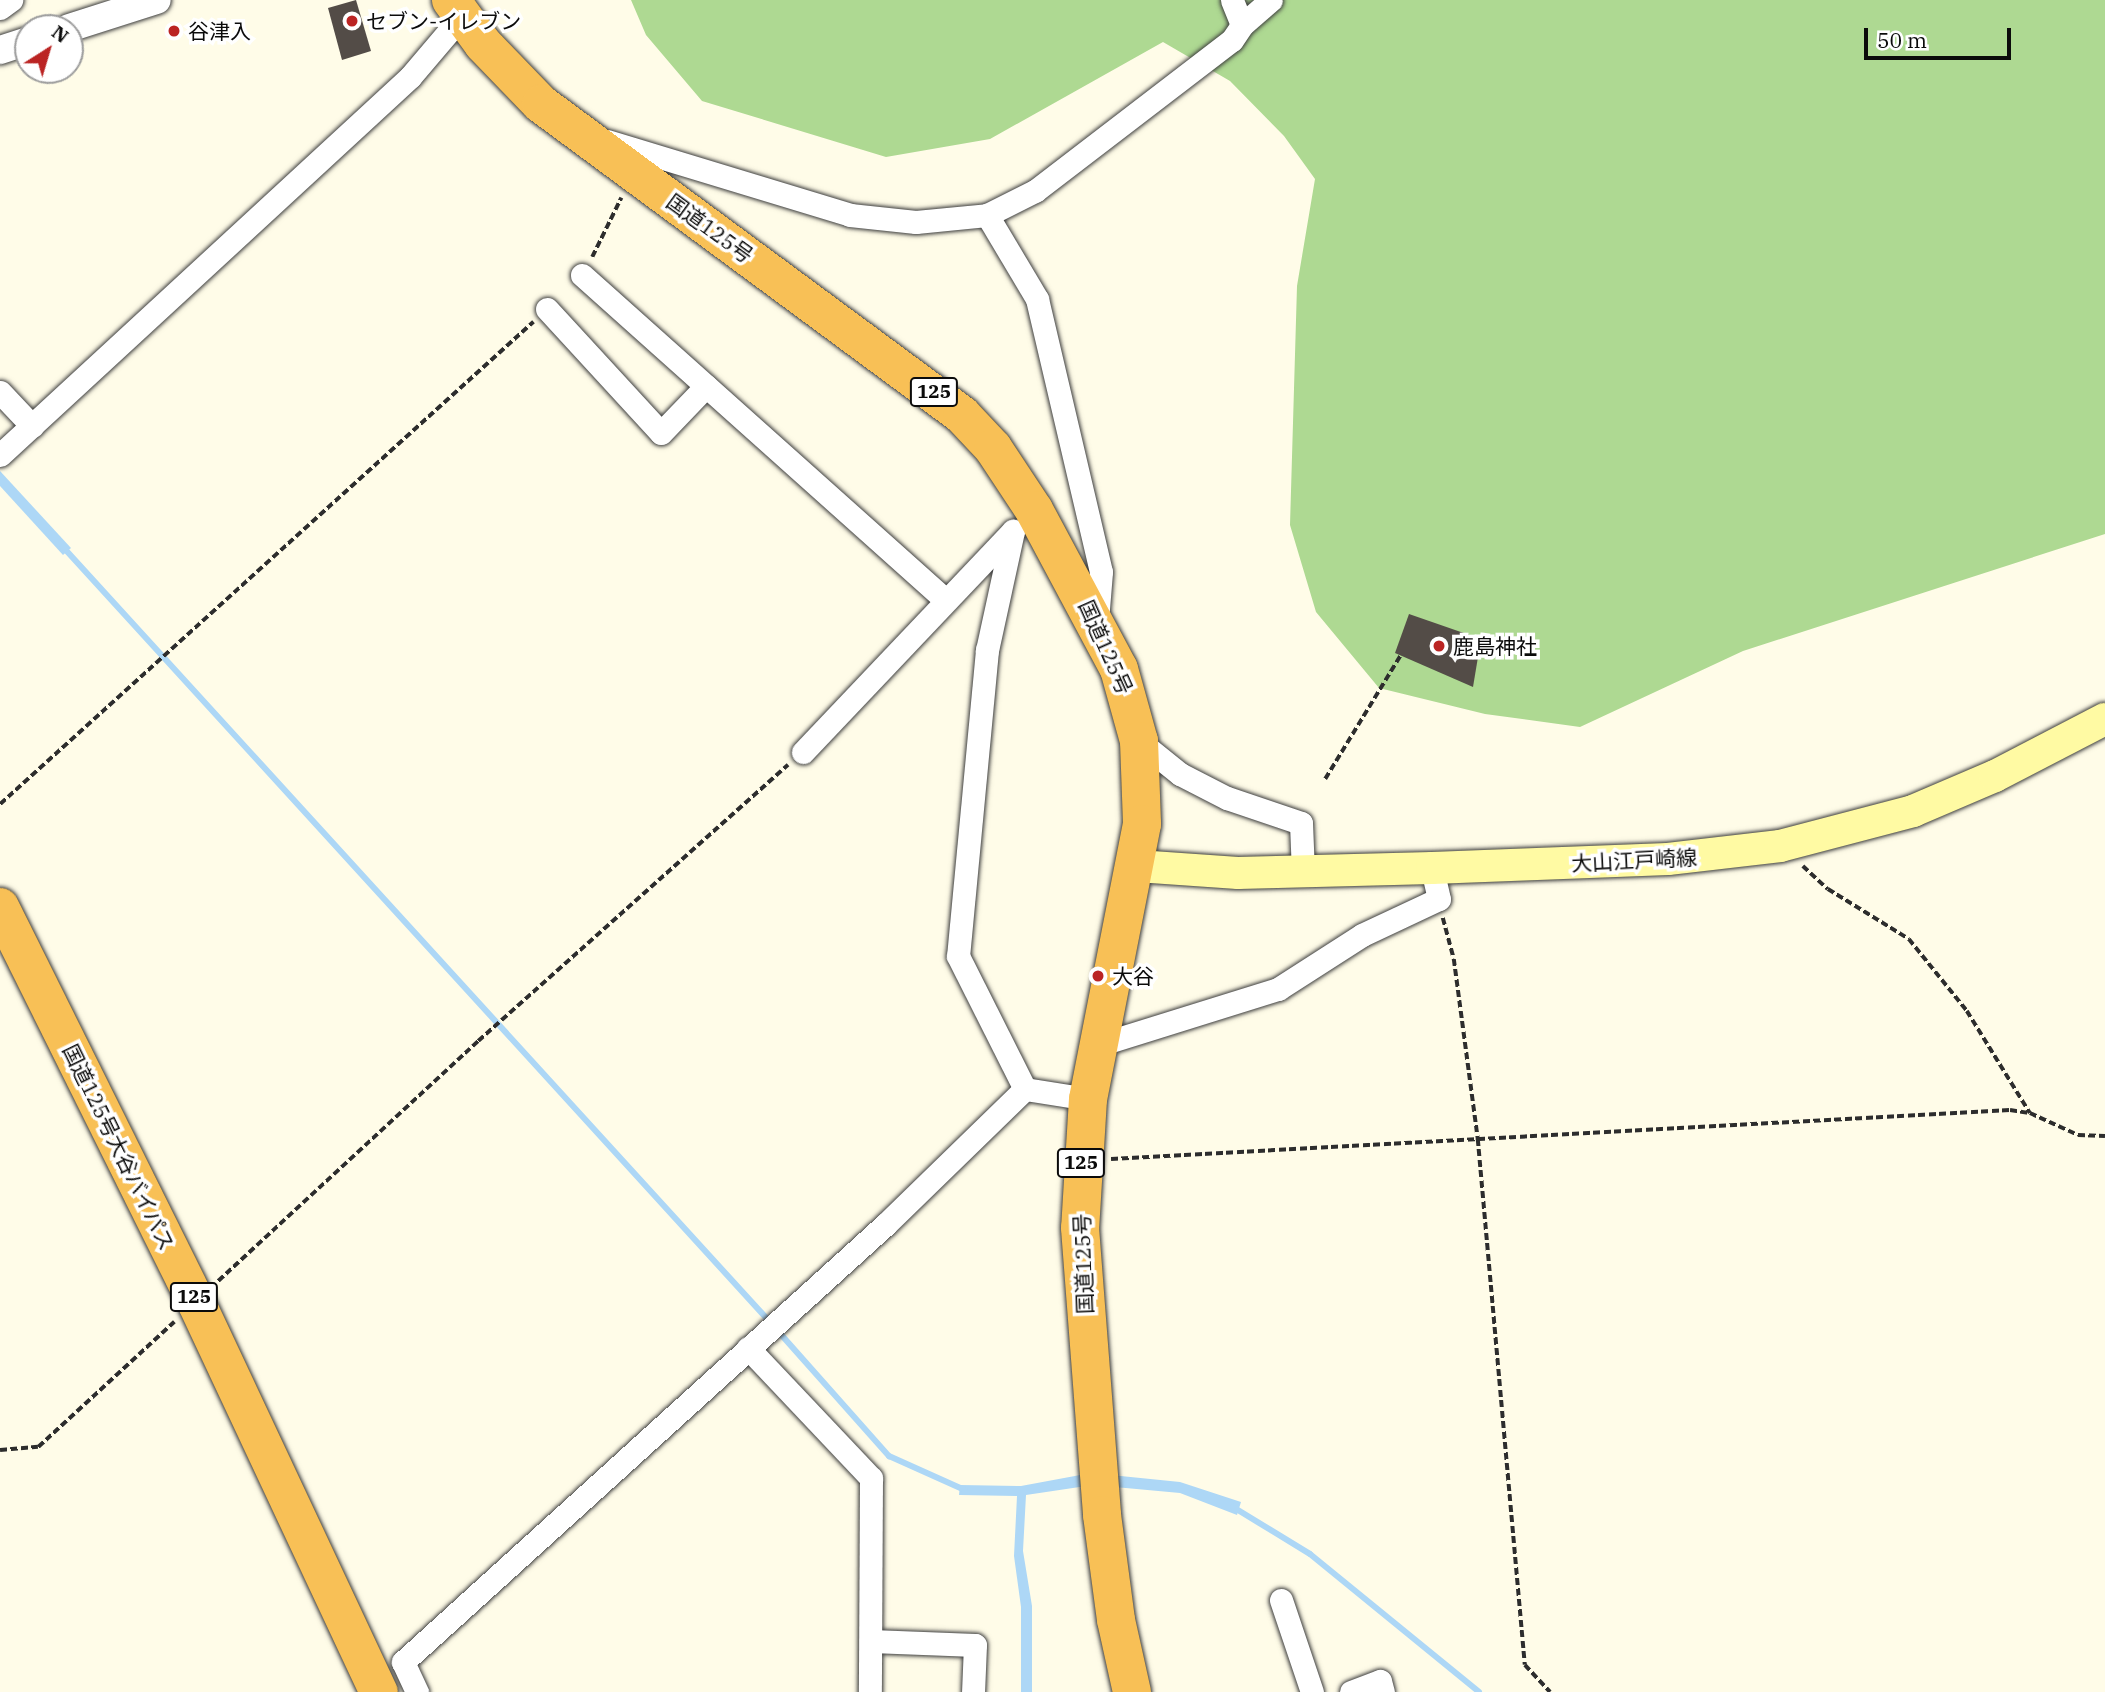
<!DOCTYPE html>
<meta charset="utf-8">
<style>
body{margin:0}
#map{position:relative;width:2105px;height:1692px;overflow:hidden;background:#fffce8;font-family:"IBM Plex Serif","Noto Sans JP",serif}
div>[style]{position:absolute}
.forest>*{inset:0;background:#aed992}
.water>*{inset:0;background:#add7f6}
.stream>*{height:6px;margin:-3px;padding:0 3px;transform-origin:3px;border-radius:3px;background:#add7f6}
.building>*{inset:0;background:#534c47}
.path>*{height:3.5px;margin-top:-1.75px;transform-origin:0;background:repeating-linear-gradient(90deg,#2d2d2d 0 7px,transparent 0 10.5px)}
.roads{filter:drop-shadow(0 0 2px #3e3e3e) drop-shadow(0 0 2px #3e3e3e)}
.minor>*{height:23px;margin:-11.5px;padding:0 11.5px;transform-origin:11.5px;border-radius:11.5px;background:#fff}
.tertiary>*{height:28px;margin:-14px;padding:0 14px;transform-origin:14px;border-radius:14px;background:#fff}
.secondary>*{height:32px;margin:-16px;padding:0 16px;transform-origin:16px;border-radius:16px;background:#fffaa3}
.trunk>*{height:38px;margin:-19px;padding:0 19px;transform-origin:19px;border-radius:19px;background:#f8c056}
.dots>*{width:19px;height:19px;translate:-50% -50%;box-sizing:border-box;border:4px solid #fff;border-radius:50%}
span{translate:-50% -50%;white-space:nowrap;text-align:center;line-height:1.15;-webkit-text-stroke:7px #fff;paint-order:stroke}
.shield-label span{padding:2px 5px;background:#fff;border:2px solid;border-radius:5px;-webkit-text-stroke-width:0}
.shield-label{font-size:19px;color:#0b0b0b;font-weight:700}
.poi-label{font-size:21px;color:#0b0b0b}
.left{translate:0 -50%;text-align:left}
.street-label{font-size:21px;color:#0b0b0b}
.north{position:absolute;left:14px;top:14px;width:70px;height:70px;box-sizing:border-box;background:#fff;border:2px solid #9d9d9d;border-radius:50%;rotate:37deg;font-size:19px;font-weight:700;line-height:28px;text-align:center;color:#0b0b0b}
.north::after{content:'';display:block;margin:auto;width:24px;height:32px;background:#bb2423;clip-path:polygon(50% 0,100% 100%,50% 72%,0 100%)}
.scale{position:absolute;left:1864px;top:28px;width:147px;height:32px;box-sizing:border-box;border:4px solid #0b0b0b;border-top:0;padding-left:9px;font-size:21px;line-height:24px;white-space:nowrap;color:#0b0b0b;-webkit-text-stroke:5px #fff;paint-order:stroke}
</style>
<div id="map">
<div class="forest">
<i style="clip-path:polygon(631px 0,2105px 0,2105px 534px,1743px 651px,1580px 727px,1485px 714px,1379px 688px,1316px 612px,1290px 525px,1297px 286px,1315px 179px,1284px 136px,1230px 81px,1163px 42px,990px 139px,886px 157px,702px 101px,646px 35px)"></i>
</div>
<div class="water">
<i style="clip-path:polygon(0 471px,71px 548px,63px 555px,0 486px)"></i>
<i style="clip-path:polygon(1091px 1473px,1180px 1482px,1241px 1502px,1237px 1515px,1180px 1493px,1093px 1485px,1026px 1495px,1023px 1551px,1032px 1606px,1032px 1692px,1021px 1692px,1021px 1607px,1014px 1556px,1017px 1496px,959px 1495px,960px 1485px,1021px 1486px)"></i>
</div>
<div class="stream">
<i style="left:63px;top:547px;width:1049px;rotate:47.63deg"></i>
<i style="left:777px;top:1330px;width:169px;rotate:48.4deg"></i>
<i style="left:889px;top:1456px;width:83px;rotate:24.1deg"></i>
<i style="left:1233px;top:1507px;width:90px;rotate:31.4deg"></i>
<i style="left:1310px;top:1554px;width:218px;rotate:39.2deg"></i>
</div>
<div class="building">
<i style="clip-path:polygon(356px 0,371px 51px,342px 60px,328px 8px)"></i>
<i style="clip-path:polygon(1409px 614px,1481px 639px,1473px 687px,1395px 653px)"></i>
</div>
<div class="path">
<i style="left:592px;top:257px;width:66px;rotate:-63.8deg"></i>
<i style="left:1325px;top:779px;width:144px;rotate:-58.6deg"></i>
<i style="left:0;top:804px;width:719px;rotate:-42.12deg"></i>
<i style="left:1803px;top:866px;width:34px;rotate:43deg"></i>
<i style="left:1828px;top:889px;width:95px;rotate:31.7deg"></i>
<i style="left:1909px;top:939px;width:92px;rotate:51.1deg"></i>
<i style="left:1967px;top:1011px;width:120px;rotate:58.3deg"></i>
<i style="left:2030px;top:1113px;width:53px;rotate:24.6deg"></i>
<i style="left:2078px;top:1135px;width:27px;rotate:2deg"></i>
<i style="left:1443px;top:918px;width:42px;rotate:75deg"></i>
<i style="left:1454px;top:959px;width:182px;rotate:82.4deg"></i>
<i style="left:1478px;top:1139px;width:528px;rotate:84.89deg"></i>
<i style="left:1525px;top:1665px;width:37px;rotate:47deg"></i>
<i style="left:1111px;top:1159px;width:900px;rotate:-3.12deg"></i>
<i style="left:2010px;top:1110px;width:20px;rotate:9deg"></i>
<i style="left:218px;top:1281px;width:354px;rotate:-42.7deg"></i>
<i style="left:478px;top:1041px;width:415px;rotate:-41.7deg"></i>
<i style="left:0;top:1450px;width:38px;rotate:-5deg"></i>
<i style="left:38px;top:1447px;width:185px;rotate:-42.6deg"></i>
</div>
<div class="roads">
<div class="minor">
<i style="left:0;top:8px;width:14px;rotate:-36deg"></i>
<i style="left:1242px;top:25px;width:38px;rotate:-41deg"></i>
<i style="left:607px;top:141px;width:254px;rotate:16.9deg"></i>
<i style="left:850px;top:215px;width:66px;rotate:6.1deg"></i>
<i style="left:916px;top:222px;width:71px;rotate:-5.6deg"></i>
<i style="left:987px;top:215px;width:54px;rotate:-26.6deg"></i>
<i style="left:1035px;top:191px;width:248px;rotate:-37.5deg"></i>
<i style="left:1232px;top:40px;width:18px;rotate:-56deg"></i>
<i style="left:1242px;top:25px;width:27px;rotate:-112deg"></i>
<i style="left:987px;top:215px;width:98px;rotate:59.2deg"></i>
<i style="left:1037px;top:299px;width:280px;rotate:76.8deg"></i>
<i style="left:1101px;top:572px;width:49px;rotate:94.7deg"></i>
<i style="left:582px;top:275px;width:487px;rotate:41.8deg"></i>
<i style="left:547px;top:309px;width:168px;rotate:47.4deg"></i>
<i style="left:661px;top:433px;width:65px;rotate:-46.2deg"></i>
<i style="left:0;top:392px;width:47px;rotate:46.7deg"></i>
<i style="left:0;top:455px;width:558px;rotate:-42.67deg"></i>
<i style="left:410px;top:77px;width:80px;rotate:-49.6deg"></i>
<i style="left:1013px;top:531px;width:122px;rotate:102.3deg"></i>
<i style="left:987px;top:650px;width:307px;rotate:95.4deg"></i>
<i style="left:958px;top:956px;width:149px;rotate:63.3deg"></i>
<i style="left:1139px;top:741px;width:53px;rotate:38.8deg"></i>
<i style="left:1180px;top:774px;width:53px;rotate:27.1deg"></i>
<i style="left:1227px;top:798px;width:78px;rotate:18.7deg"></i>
<i style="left:1301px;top:823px;width:49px;rotate:87.7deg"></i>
<i style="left:803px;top:752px;width:305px;rotate:-46.5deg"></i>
<i style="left:1098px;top:1045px;width:189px;rotate:-17.3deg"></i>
<i style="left:1278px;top:989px;width:100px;rotate:-32.7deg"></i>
<i style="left:1362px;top:935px;width:85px;rotate:-25.1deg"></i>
<i style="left:1439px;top:899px;width:32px;rotate:-103deg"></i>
<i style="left:748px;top:1348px;width:179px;rotate:46.6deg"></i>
<i style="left:871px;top:1478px;width:214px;rotate:90.3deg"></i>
<i style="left:1281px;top:1600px;width:97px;rotate:71.4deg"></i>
<i style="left:871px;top:1641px;width:104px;rotate:2.2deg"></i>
<i style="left:975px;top:1645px;width:47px;rotate:92.4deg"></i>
<i style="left:417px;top:1692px;width:33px;rotate:-115deg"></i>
<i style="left:403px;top:1662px;width:651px;rotate:-42.2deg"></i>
<i style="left:885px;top:1225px;width:195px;rotate:-44.2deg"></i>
<i style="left:1025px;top:1089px;width:64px;rotate:9deg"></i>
<i style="left:1351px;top:1692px;width:31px;rotate:-21deg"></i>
<i style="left:1380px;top:1681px;width:11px;rotate:75deg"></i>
</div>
<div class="tertiary">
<i style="left:69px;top:28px;width:92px;rotate:-17.7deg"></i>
<i style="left:0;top:50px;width:29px;rotate:-18deg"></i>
</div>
<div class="secondary">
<i style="left:1137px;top:866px;width:101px;rotate:4deg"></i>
<i style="left:1238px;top:873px;width:194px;rotate:-1.5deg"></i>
<i style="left:1432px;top:868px;width:236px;rotate:-2.2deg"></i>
<i style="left:1668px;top:859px;width:113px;rotate:-6.6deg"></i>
<i style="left:1780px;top:846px;width:138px;rotate:-14.7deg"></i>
<i style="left:1913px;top:811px;width:89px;rotate:-23.1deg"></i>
<i style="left:1995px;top:776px;width:124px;rotate:-27.4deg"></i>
</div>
<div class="trunk">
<i style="left:451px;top:0;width:54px;rotate:54deg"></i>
<i style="left:483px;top:44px;width:83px;rotate:46deg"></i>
<i style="left:541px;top:104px;width:523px;rotate:36.45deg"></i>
<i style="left:962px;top:415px;width:45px;rotate:46.8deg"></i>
<i style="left:993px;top:448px;width:74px;rotate:56.5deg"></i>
<i style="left:1034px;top:510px;width:180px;rotate:61.9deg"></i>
<i style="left:1119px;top:669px;width:75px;rotate:74.5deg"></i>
<i style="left:1139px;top:741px;width:83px;rotate:87.9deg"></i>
<i style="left:1142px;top:824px;width:280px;rotate:101.1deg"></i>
<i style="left:1088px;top:1099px;width:129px;rotate:93.5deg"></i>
<i style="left:1080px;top:1228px;width:288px;rotate:85.6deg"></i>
<i style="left:1102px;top:1515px;width:106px;rotate:82.4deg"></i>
<i style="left:1116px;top:1620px;width:74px;rotate:77.5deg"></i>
<i style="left:0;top:907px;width:441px;rotate:63.6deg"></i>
<i style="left:196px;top:1302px;width:431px;rotate:64.9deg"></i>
</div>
</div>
<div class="dots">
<i style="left:352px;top:21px;background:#bb2423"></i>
<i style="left:174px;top:31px;background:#bb2423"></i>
<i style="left:1439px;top:646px;background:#bb2423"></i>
<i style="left:1098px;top:976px;background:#bb2423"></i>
</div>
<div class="shield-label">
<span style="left:934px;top:392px">125</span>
<span style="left:1081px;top:1163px">125</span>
<span style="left:194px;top:1297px">125</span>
</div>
<div class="poi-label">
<span class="left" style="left:366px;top:21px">セブン-イレブン</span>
<span class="left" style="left:188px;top:31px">谷津入</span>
<span class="left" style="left:1453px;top:646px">鹿島神社</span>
<span class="left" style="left:1112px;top:976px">大谷</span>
</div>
<div class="street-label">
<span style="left:710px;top:228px;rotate:36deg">国道125号</span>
<span style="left:1106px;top:647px;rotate:66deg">国道125号</span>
<span style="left:1634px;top:860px;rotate:-3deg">大山江戸崎線</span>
<span style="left:119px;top:1147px;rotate:64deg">国道125号大谷バイパス</span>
<span style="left:1083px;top:1264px;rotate:-92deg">国道125号</span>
</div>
<div class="north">N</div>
<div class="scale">50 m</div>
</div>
